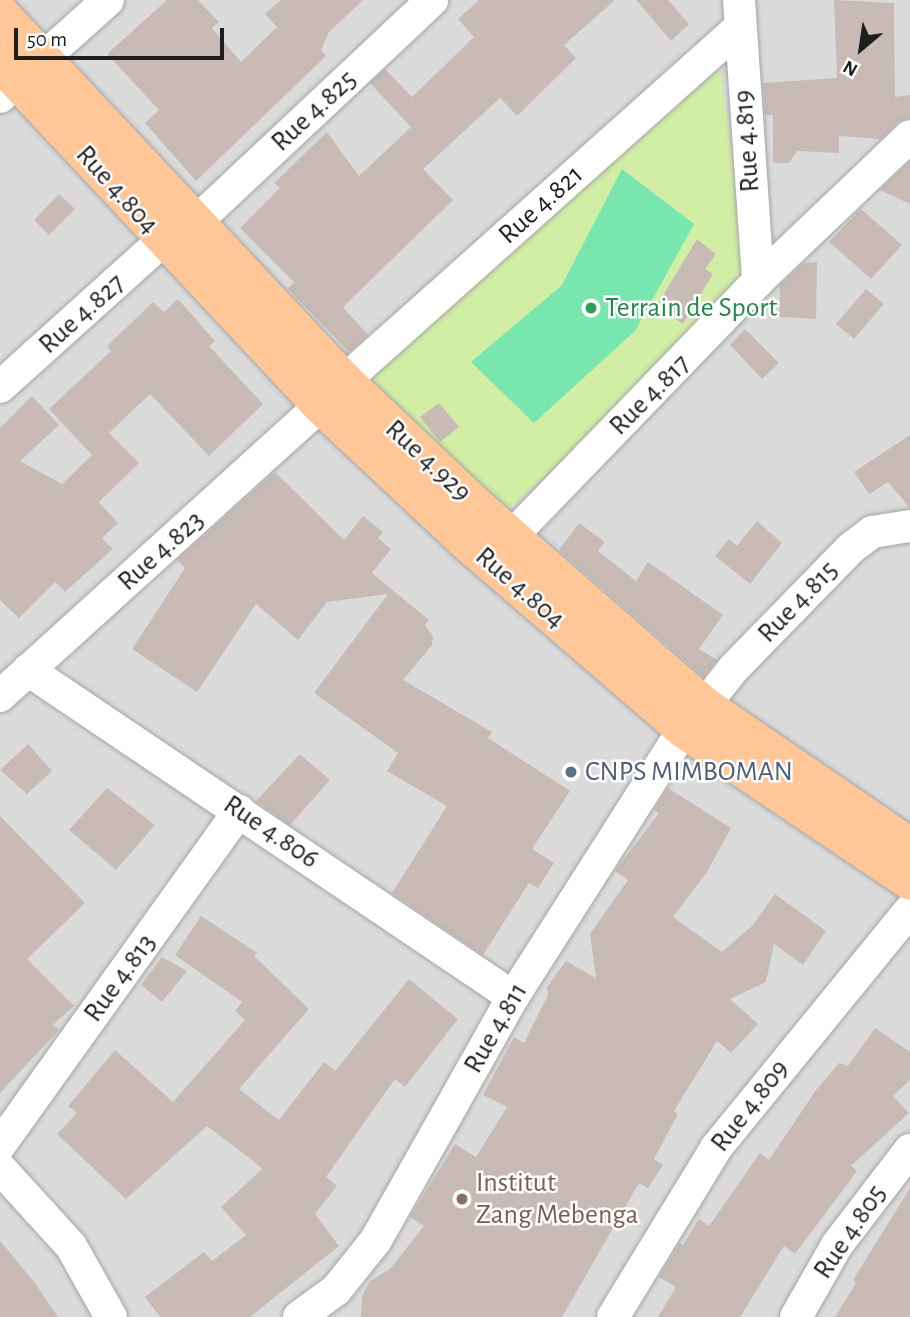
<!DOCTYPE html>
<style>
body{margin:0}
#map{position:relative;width:910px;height:1317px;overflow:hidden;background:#f0eae3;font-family:"Alegreya Sans",sans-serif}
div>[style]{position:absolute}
.residential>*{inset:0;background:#dcdbdb}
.grass>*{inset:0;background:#d1eea4}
.pitch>*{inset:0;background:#7ae6af}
.building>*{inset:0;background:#c8bbb6}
.roads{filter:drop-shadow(0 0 2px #a5a5a5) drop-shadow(0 0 2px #a5a5a5)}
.minor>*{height:32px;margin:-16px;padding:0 16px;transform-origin:16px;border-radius:16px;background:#fff}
.major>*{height:38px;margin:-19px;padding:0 19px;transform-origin:19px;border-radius:19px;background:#ffc798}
.dots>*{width:19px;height:19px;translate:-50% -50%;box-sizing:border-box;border:4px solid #fff;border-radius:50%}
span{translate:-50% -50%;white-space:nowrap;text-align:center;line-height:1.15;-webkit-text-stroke:5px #fff;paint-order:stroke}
.street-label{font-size:28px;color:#1e1e1e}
.leisure-label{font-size:28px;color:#27864d}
.left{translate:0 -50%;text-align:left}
.service-label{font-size:28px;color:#4e5e75}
.education-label{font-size:28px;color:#785e54}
.north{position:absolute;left:826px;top:14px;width:70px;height:70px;-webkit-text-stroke:5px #fff;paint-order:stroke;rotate:209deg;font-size:19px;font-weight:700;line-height:28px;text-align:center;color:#1e1e1e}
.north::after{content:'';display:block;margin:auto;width:24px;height:32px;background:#1e1e1e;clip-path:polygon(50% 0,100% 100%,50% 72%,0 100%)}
.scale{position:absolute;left:14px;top:28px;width:210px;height:32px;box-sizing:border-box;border:4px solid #1e1e1e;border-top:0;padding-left:9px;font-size:21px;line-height:24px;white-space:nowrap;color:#1e1e1e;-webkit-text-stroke:5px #fff;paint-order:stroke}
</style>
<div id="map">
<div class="residential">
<i style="clip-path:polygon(0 0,910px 0,910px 1317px,0 1317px)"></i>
</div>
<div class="grass">
<i style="clip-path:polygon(720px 69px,750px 281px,500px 518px,363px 378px)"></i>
</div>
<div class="pitch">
<i style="clip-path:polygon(622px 169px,694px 224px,635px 331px,534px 423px,471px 362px,562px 285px)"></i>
</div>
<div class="building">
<i style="clip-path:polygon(167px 0,198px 0,219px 22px,212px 28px,241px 62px,277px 27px,265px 14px,281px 0,363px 0,329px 32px,321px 50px,326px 56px,196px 181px,145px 123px,159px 110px,107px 54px)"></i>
<i style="clip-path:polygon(479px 0,615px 0,564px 45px,576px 58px,517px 116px,500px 98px,423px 169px,453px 200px,343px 307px,368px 335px,349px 352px,288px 289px,294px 282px,240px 228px,280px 188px,274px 183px,327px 132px,359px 176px,411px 127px,370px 83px,385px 69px,412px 97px,474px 37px,458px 19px)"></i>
<i style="clip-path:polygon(636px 0,668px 0,689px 24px,671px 41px)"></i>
<i style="clip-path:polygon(834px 0,894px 3px,895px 97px,910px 95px,910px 118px,898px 122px,881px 139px,839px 136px,839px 153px,797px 151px,789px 163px,773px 163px,773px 115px,765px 115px,763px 83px,837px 78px)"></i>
<i style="clip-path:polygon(910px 161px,910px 204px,880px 190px)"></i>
<i style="clip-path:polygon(59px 194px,75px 209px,49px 235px,34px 220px)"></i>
<i style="clip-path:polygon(861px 209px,902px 245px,871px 279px,829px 242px)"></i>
<i style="clip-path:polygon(697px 239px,716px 254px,705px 269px,713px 274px,683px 324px,656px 307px)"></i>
<i style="clip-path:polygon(817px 262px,816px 319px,779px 317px,780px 285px,804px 263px)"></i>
<i style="clip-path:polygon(866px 289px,884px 304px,854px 339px,836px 324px)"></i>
<i style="clip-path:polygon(178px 299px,215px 341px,209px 346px,263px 404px,209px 456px,150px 394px,109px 433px,139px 463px,99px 502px,118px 523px,102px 538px,113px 549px,65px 592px,55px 582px,19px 618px,0 600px,0 428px,32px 396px,59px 425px,20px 461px,62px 484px,92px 455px,49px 409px,111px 351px,107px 346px,153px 302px,164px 312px)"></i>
<i style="clip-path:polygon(745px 329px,779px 363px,762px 379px,730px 345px)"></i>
<i style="clip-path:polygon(439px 403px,459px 427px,440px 442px,420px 417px)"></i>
<i style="clip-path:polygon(910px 435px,910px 508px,888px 482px,869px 494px,854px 472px)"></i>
<i style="clip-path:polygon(275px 472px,344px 540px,363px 516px,383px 532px,378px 538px,391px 549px,372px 573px,429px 620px,425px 625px,433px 636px,432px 645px,403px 680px,492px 732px,488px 738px,570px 791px,532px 849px,554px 863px,538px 888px,529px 883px,483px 955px,392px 893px,447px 806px,387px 771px,398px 753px,314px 693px,388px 594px,327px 602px,298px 640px,256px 604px,197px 692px,132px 649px,185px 568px,177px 560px)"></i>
<i style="clip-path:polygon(757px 521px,782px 543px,750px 584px,715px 556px,729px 539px,737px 546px)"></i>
<i style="clip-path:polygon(579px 523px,605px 542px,598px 551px,636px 581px,648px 562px,723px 615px,699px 649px,717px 660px,704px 677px,559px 550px)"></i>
<i style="clip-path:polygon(28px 744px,52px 771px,27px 794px,0 770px)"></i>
<i style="clip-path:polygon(300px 754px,330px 780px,290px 825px,256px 801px)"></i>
<i style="clip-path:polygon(107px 788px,155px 825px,116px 870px,69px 830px)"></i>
<i style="clip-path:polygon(668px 788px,731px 828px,707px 872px,673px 917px,722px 952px,752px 926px,775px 894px,826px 931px,803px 965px,774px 944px,766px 982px,730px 999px,758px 1024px,731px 1053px,717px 1041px,674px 1111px,678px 1114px,654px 1159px,663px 1165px,648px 1188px,639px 1183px,562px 1317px,361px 1317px,362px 1296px,370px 1281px,390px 1269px,424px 1226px,410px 1217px,455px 1144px,476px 1157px,507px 1107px,483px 1095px,514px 1037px,524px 1043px,548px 995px,547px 987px,566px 961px,596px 978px,590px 934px,628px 880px,615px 871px,659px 813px,654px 810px)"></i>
<i style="clip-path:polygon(0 816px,85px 903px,27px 959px,74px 1006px,53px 1025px,59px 1030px,0 1093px)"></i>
<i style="clip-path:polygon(201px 916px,257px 953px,254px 956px,309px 1009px,239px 1089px,279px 1120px,324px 1062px,335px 1071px,409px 979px,458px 1019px,405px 1087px,395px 1079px,326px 1177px,337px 1186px,315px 1214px,339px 1246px,250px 1317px,160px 1317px,145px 1297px,204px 1252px,212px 1261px,246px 1235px,221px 1207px,262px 1169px,252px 1160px,207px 1126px,126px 1199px,57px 1134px,77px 1113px,68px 1106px,115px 1050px,173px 1102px,245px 1020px,235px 1011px,242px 1002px,175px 955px)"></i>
<i style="clip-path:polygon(162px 957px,187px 971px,162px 1002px,141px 985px)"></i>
<i style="clip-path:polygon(875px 1028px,910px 1052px,910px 1080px,893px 1096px,909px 1113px,851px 1166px,857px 1171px,795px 1254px,784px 1246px,740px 1317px,658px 1317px,676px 1287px,659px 1277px,680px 1243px,683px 1245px,699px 1219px,709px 1226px,760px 1153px,769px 1160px,816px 1090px,839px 1063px,848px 1066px)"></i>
<i style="clip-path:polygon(910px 1188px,910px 1317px,835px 1317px,856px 1283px,853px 1280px)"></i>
<i style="clip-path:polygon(0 1241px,35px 1283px,58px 1317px,0 1317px)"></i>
</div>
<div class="roads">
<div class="minor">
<i style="left:739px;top:0;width:282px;rotate:86.1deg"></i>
<i style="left:0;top:97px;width:145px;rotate:-41.9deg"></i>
<i style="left:196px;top:222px;width:324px;rotate:-43.2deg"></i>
<i style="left:344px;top:381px;width:528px;rotate:-41.78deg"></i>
<i style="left:0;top:387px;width:219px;rotate:-42deg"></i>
<i style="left:511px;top:537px;width:356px;rotate:-46deg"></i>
<i style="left:758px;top:281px;width:210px;rotate:-43.6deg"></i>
<i style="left:28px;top:670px;width:585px;rotate:33.99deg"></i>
<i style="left:0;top:696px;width:433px;rotate:-42.2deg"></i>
<i style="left:704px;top:706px;width:47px;rotate:-51.9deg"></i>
<i style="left:733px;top:669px;width:169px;rotate:-45.7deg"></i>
<i style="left:851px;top:548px;width:26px;rotate:-37deg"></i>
<i style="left:872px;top:532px;width:38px;rotate:-9deg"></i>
<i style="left:0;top:1145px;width:411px;rotate:-54.4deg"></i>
<i style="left:0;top:1168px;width:105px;rotate:47.7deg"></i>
<i style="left:71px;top:1246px;width:81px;rotate:60.6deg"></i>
<i style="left:299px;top:1317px;width:46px;rotate:-36.1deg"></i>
<i style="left:336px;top:1290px;width:64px;rotate:-51.3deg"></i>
<i style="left:376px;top:1240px;width:279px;rotate:-60.6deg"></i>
<i style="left:513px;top:997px;width:318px;rotate:-57.5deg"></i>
<i style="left:613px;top:1317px;width:198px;rotate:-58.6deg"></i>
<i style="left:716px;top:1148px;width:307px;rotate:-50.8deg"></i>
<i style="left:796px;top:1317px;width:83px;rotate:-60.3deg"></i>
<i style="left:837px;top:1245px;width:120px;rotate:-52.5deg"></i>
</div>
<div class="major">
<i style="left:0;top:14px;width:503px;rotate:46.85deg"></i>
<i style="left:344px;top:381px;width:185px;rotate:43.5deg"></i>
<i style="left:478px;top:508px;width:300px;rotate:41.2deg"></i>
<i style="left:704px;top:706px;width:250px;rotate:34.4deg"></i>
<i style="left:0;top:62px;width:470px;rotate:46.9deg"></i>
<i style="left:321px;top:405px;width:196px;rotate:43.1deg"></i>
<i style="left:464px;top:539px;width:291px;rotate:40.8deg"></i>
<i style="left:684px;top:729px;width:272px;rotate:33.9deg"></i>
</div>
</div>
<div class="dots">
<i style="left:591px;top:308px;background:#2e9e5b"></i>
<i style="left:571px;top:772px;background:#5c6f8a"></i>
<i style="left:462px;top:1199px;background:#8d6e63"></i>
</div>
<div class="street-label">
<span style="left:314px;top:111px;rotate:-43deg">Rue 4.825</span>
<span style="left:747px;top:141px;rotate:-94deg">Rue 4.819</span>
<span style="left:117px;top:190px;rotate:48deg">Rue 4.804</span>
<span style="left:541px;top:205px;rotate:-42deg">Rue 4.821</span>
<span style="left:82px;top:314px;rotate:-42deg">Rue 4.827</span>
<span style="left:650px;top:395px;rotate:-45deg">Rue 4.817</span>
<span style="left:428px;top:461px;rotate:43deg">Rue 4.929</span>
<span style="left:161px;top:551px;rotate:-42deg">Rue 4.823</span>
<span style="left:520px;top:588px;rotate:41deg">Rue 4.804</span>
<span style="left:798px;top:602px;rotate:-46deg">Rue 4.815</span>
<span style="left:271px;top:832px;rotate:34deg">Rue 4.806</span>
<span style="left:120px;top:978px;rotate:-54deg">Rue 4.813</span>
<span style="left:496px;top:1028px;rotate:-60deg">Rue 4.811</span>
<span style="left:750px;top:1106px;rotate:-52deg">Rue 4.809</span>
<span style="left:850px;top:1232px;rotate:-56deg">Rue 4.805</span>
</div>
<div class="leisure-label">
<span class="left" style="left:605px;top:308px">Terrain de Sport</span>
</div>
<div class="service-label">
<span class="left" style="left:585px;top:772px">CNPS MIMBOMAN</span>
</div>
<div class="education-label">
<span class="left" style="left:476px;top:1199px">Institut<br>Zang Mebenga</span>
</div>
<div class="north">N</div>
<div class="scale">50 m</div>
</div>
